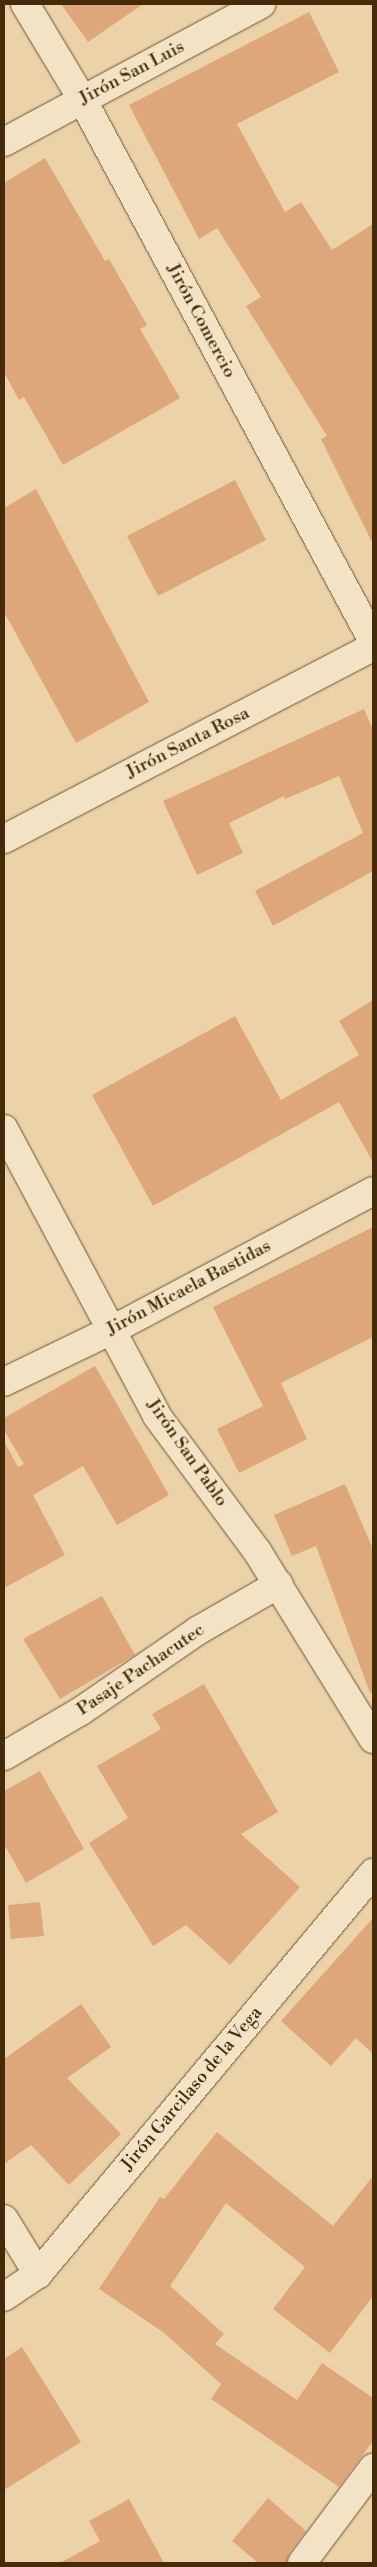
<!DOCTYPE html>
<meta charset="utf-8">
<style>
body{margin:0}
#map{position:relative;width:377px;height:2567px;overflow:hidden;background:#ebd2a8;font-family:"Libre Bodoni",serif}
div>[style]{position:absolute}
.building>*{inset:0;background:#dea77b}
.roads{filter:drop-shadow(0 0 1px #6e5532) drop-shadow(0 0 1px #6e5532)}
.minor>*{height:28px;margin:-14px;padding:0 14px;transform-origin:14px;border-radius:14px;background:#f2e2c6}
span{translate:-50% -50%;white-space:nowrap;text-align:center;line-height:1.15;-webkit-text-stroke:5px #f2e2c6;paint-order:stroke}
.street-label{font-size:18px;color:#452b0a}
.frame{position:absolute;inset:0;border:5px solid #452b0a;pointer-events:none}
</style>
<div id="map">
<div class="building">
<i style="clip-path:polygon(61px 4px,143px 4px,88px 42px)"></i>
<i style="clip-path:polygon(309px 12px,339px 72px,237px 124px,285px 212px,301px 202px,332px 250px,373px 224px,373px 544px,321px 439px,327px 436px,246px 306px,261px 297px,217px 228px,199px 239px,129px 105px)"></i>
<i style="clip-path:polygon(45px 158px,105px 261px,109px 259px,147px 325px,140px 329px,180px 398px,63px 465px,24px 397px,19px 400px,4px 372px,4px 183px)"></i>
<i style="clip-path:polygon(235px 480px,266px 540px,158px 596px,127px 536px)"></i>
<i style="clip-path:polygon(36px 489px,149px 702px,76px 743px,4px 612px,4px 508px)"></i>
<i style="clip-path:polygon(364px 709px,373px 730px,373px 871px,273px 926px,255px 891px,363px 833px,339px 776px,285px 799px,284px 796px,229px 823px,243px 853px,197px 875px,163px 801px)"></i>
<i style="clip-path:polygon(373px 1000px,373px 1162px,339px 1102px,153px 1206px,92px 1095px,235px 1016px,281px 1100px,359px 1055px,339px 1021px)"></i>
<i style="clip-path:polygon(373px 1227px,373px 1337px,281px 1383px,307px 1439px,239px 1473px,217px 1429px,263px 1406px,213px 1307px)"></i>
<i style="clip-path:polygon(95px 1366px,169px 1495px,117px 1525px,83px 1466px,33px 1495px,65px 1555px,4px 1588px,4px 1441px,18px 1467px,24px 1464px,4px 1430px,4px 1418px)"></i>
<i style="clip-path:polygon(345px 1484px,373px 1549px,373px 1692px,370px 1693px,316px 1546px,292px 1556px,274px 1515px)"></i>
<i style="clip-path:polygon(102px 1596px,135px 1655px,60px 1699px,23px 1639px)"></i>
<i style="clip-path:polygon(204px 1684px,278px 1812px,241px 1834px,300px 1887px,230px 1965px,186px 1925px,153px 1946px,89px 1843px,128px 1818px,97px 1766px,161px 1729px,152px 1714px)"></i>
<i style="clip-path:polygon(40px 1771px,84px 1849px,26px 1883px,4px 1844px,4px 1791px)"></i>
<i style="clip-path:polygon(40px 1902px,44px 1936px,11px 1939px,8px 1905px)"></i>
<i style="clip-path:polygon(373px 1918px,373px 2054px,356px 2038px,331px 2066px,281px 2021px)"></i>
<i style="clip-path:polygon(81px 2004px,111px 2047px,67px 2078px,121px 2134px,69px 2185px,31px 2145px,4px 2164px,4px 2059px)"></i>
<i style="clip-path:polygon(217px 2132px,333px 2226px,373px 2176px,373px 2296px,330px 2353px,273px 2309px,305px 2267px,226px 2203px,170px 2286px,224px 2334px,215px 2344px,297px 2400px,322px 2363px,373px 2398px,373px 2441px,339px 2487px,211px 2399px,221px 2384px,163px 2332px,99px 2289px,160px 2197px,164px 2199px)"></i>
<i style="clip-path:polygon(22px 2347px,81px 2442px,4px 2490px,4px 2359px)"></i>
<i style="clip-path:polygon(268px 2498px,306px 2531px,289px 2554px,287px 2563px,258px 2563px,232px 2541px)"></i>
<i style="clip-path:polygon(129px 2499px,164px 2563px,60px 2563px,100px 2541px,89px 2521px)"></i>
</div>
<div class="roads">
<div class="minor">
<i style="left:25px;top:4px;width:111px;rotate:59deg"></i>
<i style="left:82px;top:99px;width:615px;rotate:61.77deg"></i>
<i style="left:4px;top:142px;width:292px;rotate:-28.2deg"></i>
<i style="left:4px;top:839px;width:416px;rotate:-27.5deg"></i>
<i style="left:4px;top:1129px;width:325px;rotate:61.9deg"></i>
<i style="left:157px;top:1416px;width:168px;rotate:53.5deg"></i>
<i style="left:257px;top:1551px;width:221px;rotate:58.3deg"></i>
<i style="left:4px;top:1382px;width:120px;rotate:-25.7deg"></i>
<i style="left:112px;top:1330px;width:296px;rotate:-28deg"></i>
<i style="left:4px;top:1756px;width:89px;rotate:-30.3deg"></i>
<i style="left:81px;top:1711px;width:143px;rotate:-34.5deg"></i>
<i style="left:199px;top:1630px;width:92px;rotate:-29.9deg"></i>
<i style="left:4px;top:2219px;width:65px;rotate:58.3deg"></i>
<i style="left:4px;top:2297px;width:41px;rotate:-34.1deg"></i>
<i style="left:38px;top:2274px;width:523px;rotate:-50.12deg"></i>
<i style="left:302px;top:2563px;width:119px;rotate:-53.2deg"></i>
</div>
</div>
<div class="street-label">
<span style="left:132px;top:73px;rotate:-28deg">Jirón San Luis</span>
<span style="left:201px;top:321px;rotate:62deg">Jirón Comercio</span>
<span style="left:188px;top:743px;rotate:-27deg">Jirón Santa Rosa</span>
<span style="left:189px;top:1288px;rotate:-28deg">Jirón Micaela Bastidas</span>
<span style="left:187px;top:1453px;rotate:55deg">Jirón San Pablo</span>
<span style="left:141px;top:1670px;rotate:-34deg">Pasaje Pachacutec</span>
<span style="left:192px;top:2089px;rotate:-50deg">Jirón Garcilaso de la Vega</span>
</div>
<div class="frame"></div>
</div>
